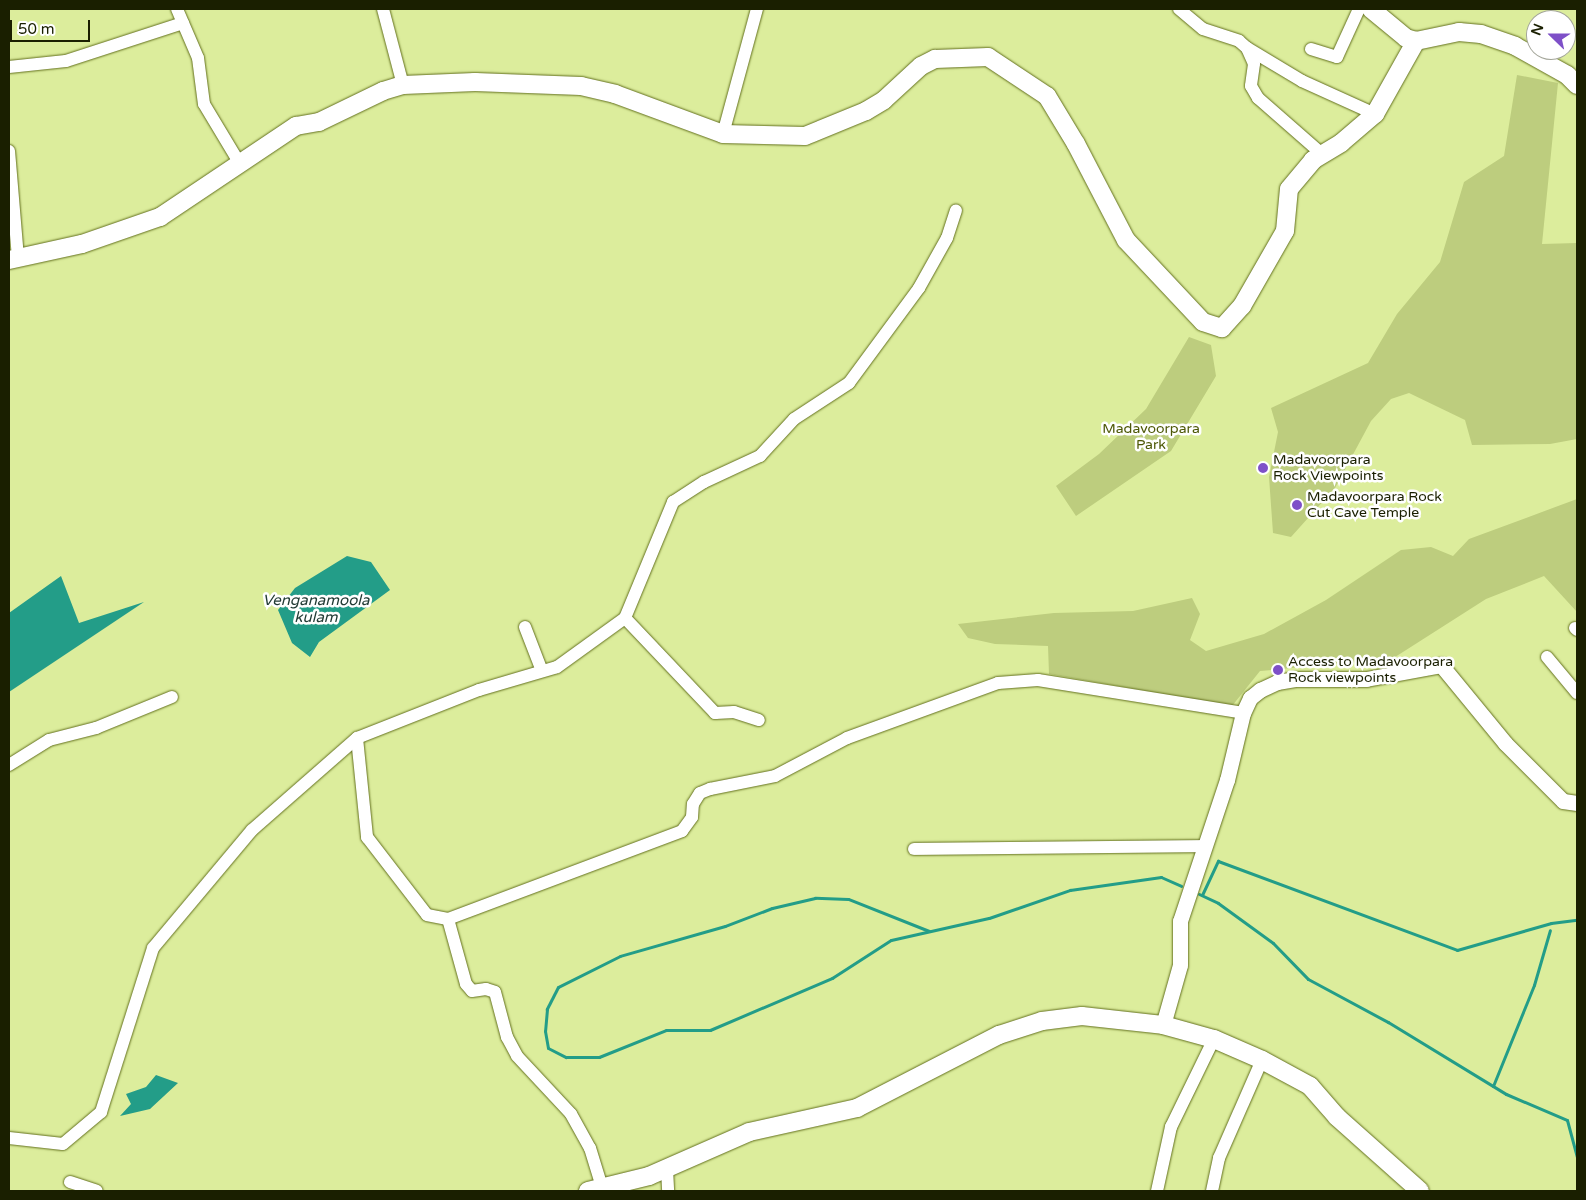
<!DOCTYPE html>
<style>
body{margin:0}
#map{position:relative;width:1586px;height:1200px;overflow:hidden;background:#dced9c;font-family:"Varela Round",sans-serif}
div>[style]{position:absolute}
.green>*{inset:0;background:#bdcd7e}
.water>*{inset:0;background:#239d88}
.stream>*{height:3px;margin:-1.5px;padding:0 1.5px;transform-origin:1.5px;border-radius:1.5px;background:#239d88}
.roads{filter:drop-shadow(0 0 1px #63701e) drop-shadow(0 0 1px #63701e)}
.minor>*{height:12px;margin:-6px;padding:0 6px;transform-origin:6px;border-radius:6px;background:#fff}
.tertiary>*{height:15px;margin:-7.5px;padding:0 7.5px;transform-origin:7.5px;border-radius:7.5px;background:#fff}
.secondary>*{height:18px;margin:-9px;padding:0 9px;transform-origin:9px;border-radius:9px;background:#fff}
.dots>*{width:14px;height:14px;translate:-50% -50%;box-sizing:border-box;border:2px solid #fff;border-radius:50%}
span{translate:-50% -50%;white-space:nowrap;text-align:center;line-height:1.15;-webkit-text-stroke:5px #fff;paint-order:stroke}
.park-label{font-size:14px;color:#4d5806}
.poi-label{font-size:14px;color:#1a1f00}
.left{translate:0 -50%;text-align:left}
.water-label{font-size:15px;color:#223b35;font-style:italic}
.frame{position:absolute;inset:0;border:10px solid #1a1f00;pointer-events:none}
.north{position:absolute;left:1526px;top:10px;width:50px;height:50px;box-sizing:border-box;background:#fff;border:1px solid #a3a599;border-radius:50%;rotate:292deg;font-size:14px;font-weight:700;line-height:20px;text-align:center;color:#1a1f00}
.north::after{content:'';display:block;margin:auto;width:18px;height:22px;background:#7e50c8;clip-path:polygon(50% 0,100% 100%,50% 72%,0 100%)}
.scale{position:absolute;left:10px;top:20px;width:80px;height:22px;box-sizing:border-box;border:2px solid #1a1f00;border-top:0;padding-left:6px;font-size:15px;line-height:18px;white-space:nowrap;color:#1a1f00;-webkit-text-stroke:4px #fff;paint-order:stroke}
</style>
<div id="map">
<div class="green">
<i style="clip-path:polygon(1517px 75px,1558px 83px,1542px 244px,1577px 243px,1577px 439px,1550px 444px,1472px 445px,1465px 420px,1409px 393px,1391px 399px,1371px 421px,1335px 488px,1291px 537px,1273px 533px,1269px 477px,1278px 432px,1271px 408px,1368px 363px,1397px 314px,1440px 262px,1464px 182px,1504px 156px)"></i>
<i style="clip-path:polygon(1189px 337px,1211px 345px,1216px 376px,1171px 451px,1076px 516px,1056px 486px,1099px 454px,1146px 409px)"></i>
<i style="clip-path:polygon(1577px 499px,1577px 612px,1544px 576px,1486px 599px,1392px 659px,1260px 671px,1232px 706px,1049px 674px,1048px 646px,995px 644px,968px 638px,958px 624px,1054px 613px,1133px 611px,1192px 598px,1200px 614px,1190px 640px,1206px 651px,1264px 634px,1326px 600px,1401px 550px,1431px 547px,1453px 556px,1469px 539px)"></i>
</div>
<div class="water">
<i style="clip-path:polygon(347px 556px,371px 562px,390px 590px,319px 642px,310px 657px,292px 643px,278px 610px,295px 588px)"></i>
<i style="clip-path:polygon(61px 576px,79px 623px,144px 602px,9px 692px,9px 613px)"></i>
<i style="clip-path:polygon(156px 1075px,178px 1083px,150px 1109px,120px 1116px,131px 1104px,126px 1094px,146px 1087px)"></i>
</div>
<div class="stream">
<i style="left:1199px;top:894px;width:21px;rotate:25deg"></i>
<i style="left:1218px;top:903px;width:68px;rotate:36deg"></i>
<i style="left:1273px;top:943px;width:50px;rotate:45.8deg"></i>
<i style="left:1308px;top:979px;width:91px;rotate:28.3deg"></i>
<i style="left:1388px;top:1022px;width:138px;rotate:31.4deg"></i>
<i style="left:1506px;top:1094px;width:66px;rotate:23.1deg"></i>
<i style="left:1567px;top:1120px;width:38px;rotate:75deg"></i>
<i style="left:1202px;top:895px;width:38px;rotate:-65deg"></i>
<i style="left:1218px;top:861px;width:255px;rotate:20.4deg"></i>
<i style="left:1457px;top:950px;width:98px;rotate:-16deg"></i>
<i style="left:1551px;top:923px;width:26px;rotate:-7deg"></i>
<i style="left:929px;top:931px;width:87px;rotate:-158.4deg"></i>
<i style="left:848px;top:899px;width:33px;rotate:-178deg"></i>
<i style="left:815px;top:898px;width:44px;rotate:166.9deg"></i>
<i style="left:772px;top:908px;width:50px;rotate:159deg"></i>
<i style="left:725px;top:926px;width:109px;rotate:164.1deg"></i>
<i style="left:620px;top:956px;width:69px;rotate:153.4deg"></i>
<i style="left:558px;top:987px;width:25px;rotate:117deg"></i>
<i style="left:547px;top:1009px;width:22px;rotate:95deg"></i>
<i style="left:545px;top:1031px;width:17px;rotate:80deg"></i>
<i style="left:548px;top:1048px;width:20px;rotate:27deg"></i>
<i style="left:566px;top:1057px;width:33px"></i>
<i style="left:599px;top:1057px;width:72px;rotate:-21.9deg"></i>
<i style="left:666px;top:1030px;width:44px"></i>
<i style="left:710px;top:1030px;width:133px;rotate:-23.1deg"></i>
<i style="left:832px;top:978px;width:70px;rotate:-32.8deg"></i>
<i style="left:891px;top:940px;width:100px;rotate:-12.7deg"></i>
<i style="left:989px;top:918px;width:86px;rotate:-19.1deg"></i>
<i style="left:1070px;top:890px;width:92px;rotate:-8.1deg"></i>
<i style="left:1161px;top:877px;width:22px;rotate:24deg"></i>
<i style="left:1493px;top:1086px;width:109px;rotate:-67.9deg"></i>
<i style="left:1534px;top:985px;width:57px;rotate:-73.8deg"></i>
</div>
<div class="roads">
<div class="minor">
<i style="left:177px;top:9px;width:53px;rotate:66.8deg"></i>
<i style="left:198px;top:58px;width:46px;rotate:82.6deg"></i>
<i style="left:204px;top:104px;width:70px;rotate:59deg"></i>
<i style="left:383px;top:9px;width:79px;rotate:75.3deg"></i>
<i style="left:1179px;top:9px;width:31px;rotate:40deg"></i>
<i style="left:1203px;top:29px;width:38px;rotate:18deg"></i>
<i style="left:1239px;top:41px;width:11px;rotate:41deg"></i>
<i style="left:1247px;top:48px;width:17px;rotate:66deg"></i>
<i style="left:1254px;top:64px;width:22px;rotate:98deg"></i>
<i style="left:1251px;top:86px;width:14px;rotate:60deg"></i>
<i style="left:1258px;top:98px;width:85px;rotate:41.2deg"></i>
<i style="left:1247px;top:48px;width:64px;rotate:31deg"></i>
<i style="left:1302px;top:81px;width:80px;rotate:24.3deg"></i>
<i style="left:1311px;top:49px;width:27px;rotate:17deg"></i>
<i style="left:1337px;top:57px;width:53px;rotate:-65.4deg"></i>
<i style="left:9px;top:67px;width:57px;rotate:-6deg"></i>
<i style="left:66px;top:61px;width:123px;rotate:-18deg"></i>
<i style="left:723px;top:134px;width:130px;rotate:-74.8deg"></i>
<i style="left:9px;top:151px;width:108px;rotate:85.2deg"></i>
<i style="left:625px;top:618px;width:131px;rotate:46.5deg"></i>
<i style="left:715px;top:713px;width:19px;rotate:-3deg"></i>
<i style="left:734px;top:712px;width:26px;rotate:18deg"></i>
<i style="left:525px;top:627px;width:47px;rotate:68.9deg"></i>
<i style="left:1575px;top:628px;width:3px;rotate:45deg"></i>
<i style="left:1547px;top:657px;width:47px;rotate:50.2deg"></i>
<i style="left:357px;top:738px;width:100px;rotate:84.2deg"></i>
<i style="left:367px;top:837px;width:98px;rotate:52.4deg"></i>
<i style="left:427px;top:915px;width:21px;rotate:11deg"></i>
<i style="left:448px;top:919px;width:67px;rotate:74.5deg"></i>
<i style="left:466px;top:984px;width:9px;rotate:49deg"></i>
<i style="left:472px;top:991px;width:14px;rotate:-8deg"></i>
<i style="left:486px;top:989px;width:9px;rotate:18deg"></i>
<i style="left:495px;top:992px;width:47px;rotate:75.1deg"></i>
<i style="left:507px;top:1037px;width:21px;rotate:62deg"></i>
<i style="left:517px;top:1056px;width:79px;rotate:47deg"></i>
<i style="left:571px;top:1114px;width:39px;rotate:61deg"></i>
<i style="left:590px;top:1148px;width:41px;rotate:72.9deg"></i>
<i style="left:9px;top:765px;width:47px;rotate:-32deg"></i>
<i style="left:49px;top:740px;width:49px;rotate:-14.3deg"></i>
<i style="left:96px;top:728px;width:82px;rotate:-22.2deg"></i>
<i style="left:914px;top:849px;width:292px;rotate:-0.6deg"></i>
<i style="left:448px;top:919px;width:250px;rotate:-20.6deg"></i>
<i style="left:682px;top:831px;width:17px;rotate:-54deg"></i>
<i style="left:692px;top:817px;width:13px;rotate:-86deg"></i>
<i style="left:693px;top:804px;width:13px;rotate:-58deg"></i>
<i style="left:700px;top:793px;width:11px;rotate:-22deg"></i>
<i style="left:710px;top:789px;width:66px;rotate:-11.3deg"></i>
<i style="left:775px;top:776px;width:81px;rotate:-27.8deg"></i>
<i style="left:847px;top:738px;width:161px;rotate:-20deg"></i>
<i style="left:998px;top:683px;width:40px;rotate:-4.3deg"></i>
<i style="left:1038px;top:680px;width:208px;rotate:9.1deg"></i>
<i style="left:9px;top:1138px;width:54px;rotate:6.3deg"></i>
<i style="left:63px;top:1144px;width:50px;rotate:-40.1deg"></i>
<i style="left:101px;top:1112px;width:172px;rotate:-72.4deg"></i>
<i style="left:153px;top:948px;width:154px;rotate:-50deg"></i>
<i style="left:252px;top:830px;width:140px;rotate:-41.2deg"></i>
<i style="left:357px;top:738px;width:131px;rotate:-21.5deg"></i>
<i style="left:479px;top:690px;width:81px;rotate:-16.4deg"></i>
<i style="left:557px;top:667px;width:84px;rotate:-35.8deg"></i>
<i style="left:625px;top:618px;width:126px;rotate:-67.5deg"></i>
<i style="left:673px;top:502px;width:37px;rotate:-33deg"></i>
<i style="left:704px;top:482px;width:62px;rotate:-24.9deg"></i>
<i style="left:760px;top:456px;width:50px;rotate:-47.4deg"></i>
<i style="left:794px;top:419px;width:66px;rotate:-33.2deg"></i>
<i style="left:849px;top:383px;width:118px;rotate:-53.6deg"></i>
<i style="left:919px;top:288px;width:57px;rotate:-60.8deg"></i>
<i style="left:947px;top:238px;width:29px;rotate:-72deg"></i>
<i style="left:667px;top:1169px;width:22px;rotate:87deg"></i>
<i style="left:70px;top:1182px;width:28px;rotate:18deg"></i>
<i style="left:1157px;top:1191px;width:66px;rotate:-77.7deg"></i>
<i style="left:1171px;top:1127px;width:98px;rotate:-64deg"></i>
<i style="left:1212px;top:1191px;width:34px;rotate:-78deg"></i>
<i style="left:1219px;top:1158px;width:107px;rotate:-66.3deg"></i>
</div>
<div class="tertiary">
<i style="left:1163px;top:1025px;width:62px;rotate:-74.2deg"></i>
<i style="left:1180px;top:965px;width:44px;rotate:-90deg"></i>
<i style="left:1180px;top:921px;width:149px;rotate:-71.6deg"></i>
<i style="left:1227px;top:780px;width:69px;rotate:-76.6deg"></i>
<i style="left:1243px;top:713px;width:17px;rotate:-65deg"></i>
<i style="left:1250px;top:698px;width:13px;rotate:-39deg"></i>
<i style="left:1260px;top:690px;width:19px;rotate:-25deg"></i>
<i style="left:1277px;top:682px;width:18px;rotate:-9deg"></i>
<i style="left:1295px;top:679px;width:71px"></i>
<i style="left:1366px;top:679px;width:76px;rotate:-10.6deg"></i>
<i style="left:1441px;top:665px;width:101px;rotate:50.6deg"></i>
<i style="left:1505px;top:743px;width:82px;rotate:45deg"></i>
<i style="left:1563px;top:801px;width:14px;rotate:8deg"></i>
</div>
<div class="secondary">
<i style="left:1371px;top:9px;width:45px;rotate:39.6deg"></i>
<i style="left:1406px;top:38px;width:10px;rotate:17deg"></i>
<i style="left:1416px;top:41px;width:44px;rotate:-11.8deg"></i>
<i style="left:1459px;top:32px;width:22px;rotate:5deg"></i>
<i style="left:1481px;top:34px;width:36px;rotate:19deg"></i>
<i style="left:1515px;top:46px;width:60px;rotate:29.1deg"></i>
<i style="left:1567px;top:75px;width:14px;rotate:45deg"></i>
<i style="left:9px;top:260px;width:75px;rotate:-12.4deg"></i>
<i style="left:82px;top:244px;width:83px;rotate:-19.1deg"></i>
<i style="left:160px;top:217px;width:164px;rotate:-33.8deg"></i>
<i style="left:296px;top:126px;width:23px;rotate:-10deg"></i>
<i style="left:319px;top:122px;width:71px;rotate:-25.8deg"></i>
<i style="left:383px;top:91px;width:21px;rotate:-17deg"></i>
<i style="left:403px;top:85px;width:72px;rotate:-2.4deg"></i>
<i style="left:475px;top:82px;width:106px;rotate:2.2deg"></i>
<i style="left:581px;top:86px;width:35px;rotate:13deg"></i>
<i style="left:615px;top:94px;width:115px;rotate:20.3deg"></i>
<i style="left:723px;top:134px;width:82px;rotate:1.4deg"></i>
<i style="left:805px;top:136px;width:66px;rotate:-22.3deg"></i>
<i style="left:866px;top:111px;width:21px;rotate:-31deg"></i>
<i style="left:884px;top:100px;width:50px;rotate:-42.6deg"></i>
<i style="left:921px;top:66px;width:16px;rotate:-27deg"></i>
<i style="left:935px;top:59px;width:53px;rotate:-2.2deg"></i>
<i style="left:988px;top:57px;width:71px;rotate:33.5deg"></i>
<i style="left:1047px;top:96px;width:56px;rotate:58.9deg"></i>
<i style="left:1076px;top:144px;width:108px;rotate:62.5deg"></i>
<i style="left:1126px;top:240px;width:112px;rotate:46.8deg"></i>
<i style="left:1203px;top:322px;width:20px;rotate:18deg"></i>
<i style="left:1222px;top:328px;width:30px;rotate:-48deg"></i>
<i style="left:1242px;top:306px;width:86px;rotate:-60.2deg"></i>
<i style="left:1285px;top:231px;width:42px;rotate:-84.6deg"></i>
<i style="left:1289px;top:189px;width:38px;rotate:-50deg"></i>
<i style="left:1313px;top:160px;width:33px;rotate:-31deg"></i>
<i style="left:1341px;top:143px;width:45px;rotate:-40.5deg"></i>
<i style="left:1375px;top:114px;width:84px;rotate:-60.7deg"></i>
<i style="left:588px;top:1191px;width:63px;rotate:-13.8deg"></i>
<i style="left:649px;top:1176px;width:109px;rotate:-23.7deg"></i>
<i style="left:749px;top:1132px;width:111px;rotate:-12.5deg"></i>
<i style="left:857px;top:1108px;width:160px;rotate:-27.2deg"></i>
<i style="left:999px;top:1035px;width:45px;rotate:-18deg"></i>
<i style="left:1042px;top:1021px;width:40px;rotate:-7.1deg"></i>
<i style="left:1082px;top:1016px;width:81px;rotate:6.3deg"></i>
<i style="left:1163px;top:1025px;width:53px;rotate:15.4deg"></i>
<i style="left:1214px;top:1039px;width:52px;rotate:23.6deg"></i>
<i style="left:1262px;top:1060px;width:55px;rotate:28.4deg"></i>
<i style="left:1310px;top:1086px;width:41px;rotate:48.9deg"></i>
<i style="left:1337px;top:1117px;width:111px;rotate:41.7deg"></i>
</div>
</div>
<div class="dots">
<i style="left:1263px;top:468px;background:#7e50c8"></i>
<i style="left:1297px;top:505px;background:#7e50c8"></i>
<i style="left:1278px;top:670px;background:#7e50c8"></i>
</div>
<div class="park-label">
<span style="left:1151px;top:437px">Madavoorpara<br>Park</span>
</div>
<div class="poi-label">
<span class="left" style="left:1273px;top:468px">Madavoorpara<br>Rock Viewpoints</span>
<span class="left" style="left:1307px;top:505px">Madavoorpara Rock<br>Cut Cave Temple</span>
<span class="left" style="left:1288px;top:670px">Access to Madavoorpara<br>Rock viewpoints</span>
</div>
<div class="water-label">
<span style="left:316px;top:609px">Venganamoola<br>kulam</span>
</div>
<div class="frame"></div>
<div class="north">N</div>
<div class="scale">50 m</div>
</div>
